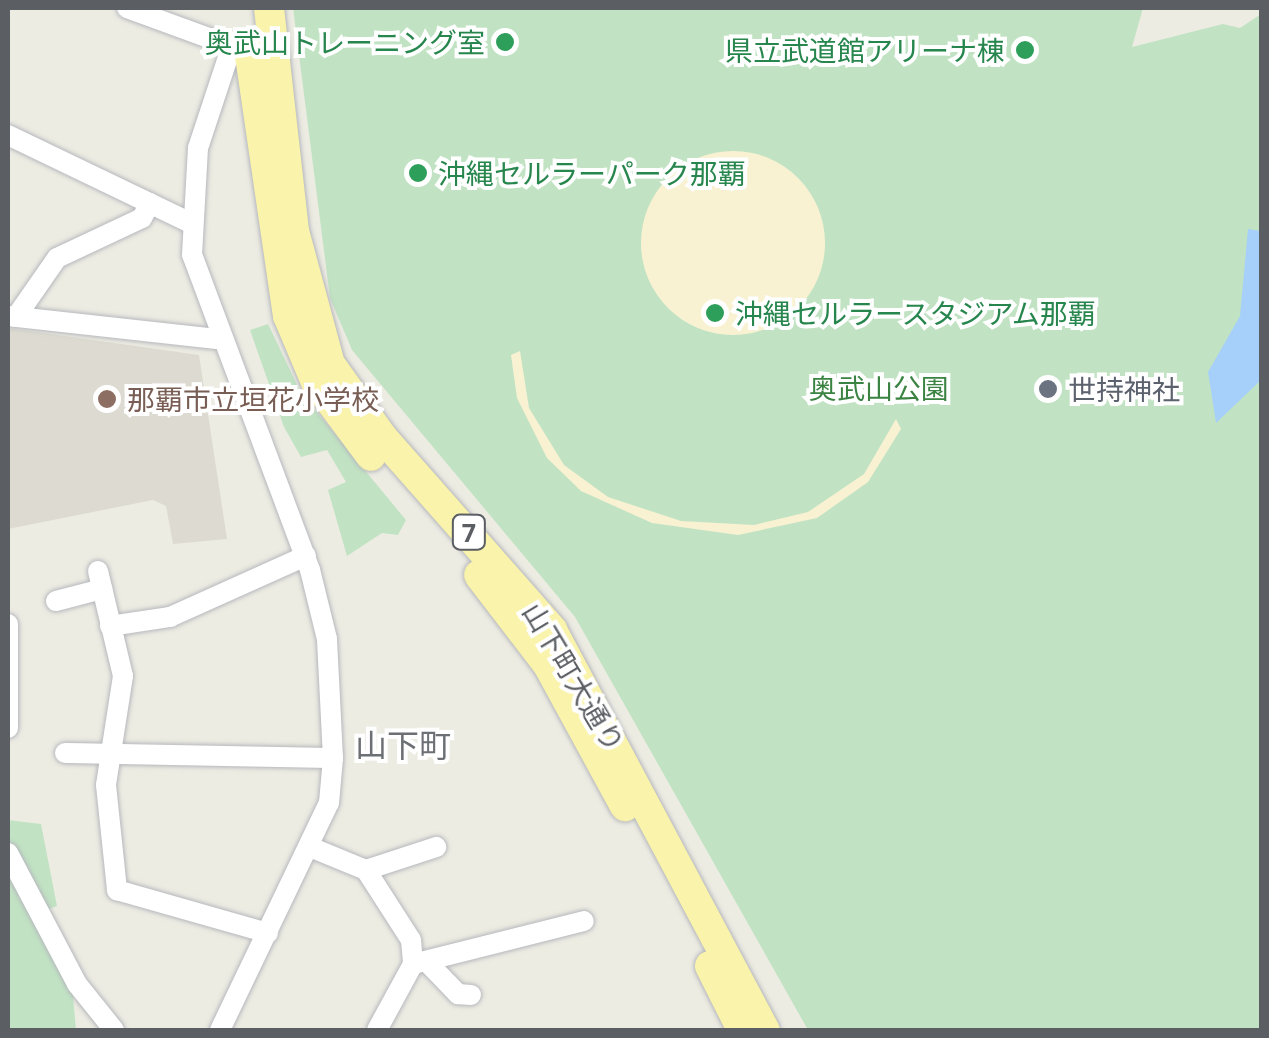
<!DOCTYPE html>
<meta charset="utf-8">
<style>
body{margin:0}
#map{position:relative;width:1269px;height:1038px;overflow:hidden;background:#edece3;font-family:"Noto Sans","Noto Sans JP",sans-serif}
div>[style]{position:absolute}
.education>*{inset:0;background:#dddbd1}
.green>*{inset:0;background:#c1e3c3}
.sand>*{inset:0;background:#f8f2d3}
.round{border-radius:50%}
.water>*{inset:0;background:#a6d0fa}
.roads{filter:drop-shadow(0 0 2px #b6b8bd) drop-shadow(0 0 2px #b6b8bd)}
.minor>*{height:20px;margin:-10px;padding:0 10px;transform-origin:10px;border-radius:10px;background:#fff}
.primary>*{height:30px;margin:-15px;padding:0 15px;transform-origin:15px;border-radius:15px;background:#faf3ab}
.dots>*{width:28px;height:28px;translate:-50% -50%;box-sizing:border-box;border:5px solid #fff;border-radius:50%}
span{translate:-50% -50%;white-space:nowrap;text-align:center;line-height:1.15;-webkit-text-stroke:8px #fff;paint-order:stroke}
.shield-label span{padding:2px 8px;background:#fff;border:2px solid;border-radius:8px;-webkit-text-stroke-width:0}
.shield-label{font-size:25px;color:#5b5e63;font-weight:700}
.leisure-label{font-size:28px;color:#27864d}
.right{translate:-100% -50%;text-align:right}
.left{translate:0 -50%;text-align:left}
.park-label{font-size:28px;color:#3a8342}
.worship-label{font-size:28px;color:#5b616d}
.education-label{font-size:28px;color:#785e54}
.street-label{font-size:28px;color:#5b5e63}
.quarter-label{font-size:32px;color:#6c7075}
.frame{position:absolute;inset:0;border:10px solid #5b5e63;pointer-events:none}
</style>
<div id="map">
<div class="education">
<i style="clip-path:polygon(8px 328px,199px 355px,227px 539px,173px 544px,166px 506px,153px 500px,8px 529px)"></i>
</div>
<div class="green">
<i style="clip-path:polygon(293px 8px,1143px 8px,1132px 47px,1223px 24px,1240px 28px,1261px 14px,1261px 1030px,808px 1030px,575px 617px,352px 350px,330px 298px)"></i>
<i style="clip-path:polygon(268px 324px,301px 393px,406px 520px,398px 535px,382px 533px,347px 556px,328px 490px,346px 482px,327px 450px,301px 457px,284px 427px,250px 330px)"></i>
<i style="clip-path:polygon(8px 820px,41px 824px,57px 906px,46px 910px,71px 974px,76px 1030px,8px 1030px)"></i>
</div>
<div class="sand">
<i class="round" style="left:641px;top:151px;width:184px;height:184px"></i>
<i style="clip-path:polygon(520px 351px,529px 408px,564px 465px,608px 497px,681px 521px,754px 525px,808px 512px,864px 474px,896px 419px,901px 429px,868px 482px,817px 518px,738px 535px,652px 523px,581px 491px,547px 458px,517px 398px,511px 355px)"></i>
</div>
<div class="water">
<i style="clip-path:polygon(1248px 229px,1261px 231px,1261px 380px,1216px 423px,1208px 372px,1240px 316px)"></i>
</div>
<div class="roads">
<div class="minor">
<i style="left:127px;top:8px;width:122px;rotate:20.1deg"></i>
<i style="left:8px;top:135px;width:203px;rotate:25.7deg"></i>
<i style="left:8px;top:316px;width:210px;rotate:6.3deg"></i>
<i style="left:16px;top:317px;width:72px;rotate:-55.2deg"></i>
<i style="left:57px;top:258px;width:94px;rotate:-25.2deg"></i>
<i style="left:142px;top:218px;width:17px;rotate:-62deg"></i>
<i style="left:98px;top:571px;width:108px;rotate:76.6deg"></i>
<i style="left:123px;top:676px;width:110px;rotate:98.9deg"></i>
<i style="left:106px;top:785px;width:106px;rotate:84deg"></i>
<i style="left:117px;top:890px;width:157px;rotate:15.9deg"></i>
<i style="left:56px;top:601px;width:48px;rotate:-14.6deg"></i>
<i style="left:8px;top:624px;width:104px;rotate:90deg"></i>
<i style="left:110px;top:626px;width:61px;rotate:-8.5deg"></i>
<i style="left:170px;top:617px;width:149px;rotate:-24.2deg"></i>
<i style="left:65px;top:753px;width:268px;rotate:1.1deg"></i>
<i style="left:310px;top:847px;width:61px;rotate:22.3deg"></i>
<i style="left:366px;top:870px;width:83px;rotate:57.3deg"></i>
<i style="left:411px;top:940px;width:24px;rotate:85deg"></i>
<i style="left:413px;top:964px;width:75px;rotate:118.6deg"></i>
<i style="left:8px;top:853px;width:148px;rotate:62.2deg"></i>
<i style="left:77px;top:984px;width:59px;rotate:51.2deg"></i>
<i style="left:366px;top:870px;width:74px;rotate:-18.2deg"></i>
<i style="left:413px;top:964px;width:176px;rotate:-14.1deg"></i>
<i style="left:429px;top:964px;width:42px;rotate:46deg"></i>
<i style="left:458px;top:994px;width:13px;rotate:4deg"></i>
<i style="left:220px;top:1030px;width:252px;rotate:-64.4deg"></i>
<i style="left:329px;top:803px;width:45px;rotate:-84.9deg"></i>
<i style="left:333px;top:758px;width:119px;rotate:-92.9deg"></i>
<i style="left:327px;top:639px;width:71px;rotate:-103.8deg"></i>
<i style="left:310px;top:570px;width:336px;rotate:-110.5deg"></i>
<i style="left:192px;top:255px;width:107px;rotate:-86.8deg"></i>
<i style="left:198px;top:148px;width:102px;rotate:-71.7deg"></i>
</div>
<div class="primary">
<i style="left:269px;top:8px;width:224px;rotate:83.6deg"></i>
<i style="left:294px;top:231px;width:138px;rotate:74.9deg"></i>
<i style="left:330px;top:364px;width:91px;rotate:54.4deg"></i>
<i style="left:383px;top:438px;width:256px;rotate:48.6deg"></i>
<i style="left:552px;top:630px;width:453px;rotate:62deg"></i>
<i style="left:249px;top:49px;width:270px;rotate:81.7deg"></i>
<i style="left:288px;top:316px;width:72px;rotate:67deg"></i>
<i style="left:316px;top:382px;width:92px;rotate:53.4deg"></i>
<i style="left:479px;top:575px;width:113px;rotate:52.5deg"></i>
<i style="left:548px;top:665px;width:161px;rotate:61.4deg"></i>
<i style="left:710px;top:966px;width:72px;rotate:63.4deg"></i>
</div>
</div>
<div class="dots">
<i style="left:505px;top:42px;background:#2e9e5b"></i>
<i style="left:1025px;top:50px;background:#2e9e5b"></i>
<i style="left:418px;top:173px;background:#2e9e5b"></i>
<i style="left:715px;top:313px;background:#2e9e5b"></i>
<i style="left:1048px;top:389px;background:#6b7280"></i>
<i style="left:107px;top:399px;background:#8d6e63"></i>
</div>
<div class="shield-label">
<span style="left:469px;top:532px">7</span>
</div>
<div class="leisure-label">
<span class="right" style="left:485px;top:42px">奥武山トレーニング室</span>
<span class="right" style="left:1005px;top:50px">県立武道館アリーナ棟</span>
<span class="left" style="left:438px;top:173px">沖縄セルラーパーク那覇</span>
<span class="left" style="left:735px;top:313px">沖縄セルラースタジアム那覇</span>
</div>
<div class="park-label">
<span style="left:879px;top:388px">奥武山公園</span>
</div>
<div class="worship-label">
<span class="left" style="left:1068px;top:389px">世持神社</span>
</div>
<div class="education-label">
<span class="left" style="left:127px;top:399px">那覇市立垣花小学校</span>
</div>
<div class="street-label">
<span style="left:574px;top:677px;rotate:59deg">山下町大通り</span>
</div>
<div class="quarter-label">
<span style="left:403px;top:745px">山下町</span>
</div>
<div class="frame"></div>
</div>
